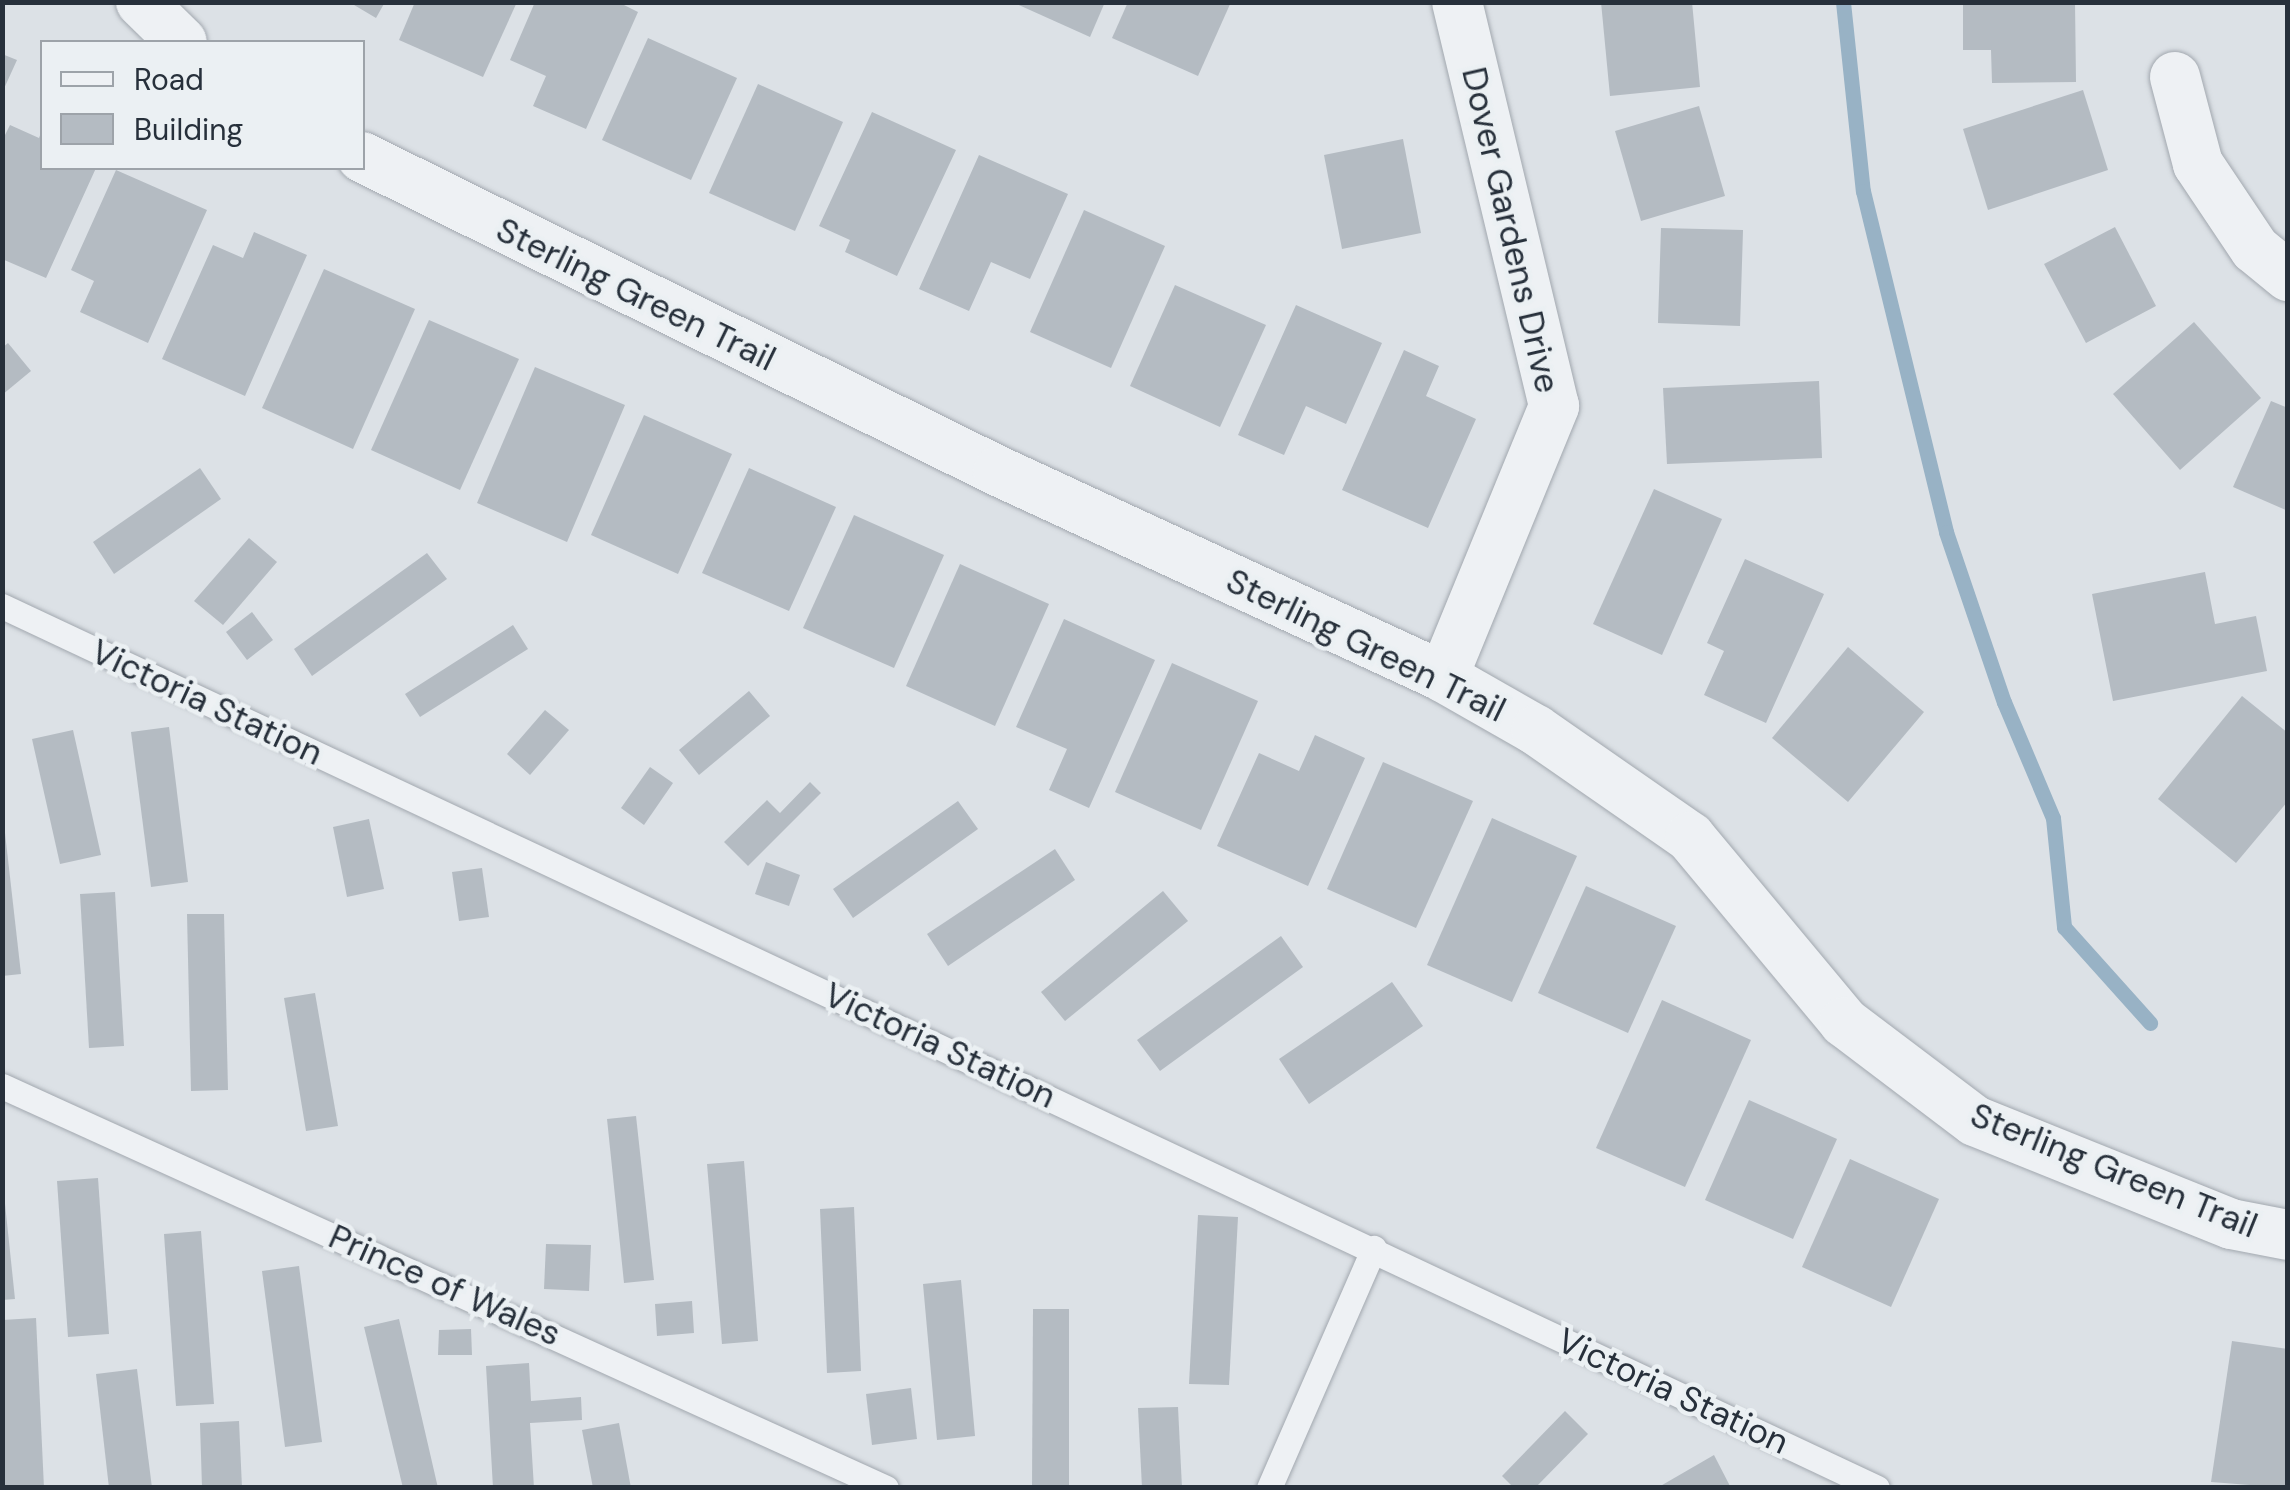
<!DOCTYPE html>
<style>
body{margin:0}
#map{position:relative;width:2290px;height:1490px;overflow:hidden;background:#dce1e6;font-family:"DM Sans",sans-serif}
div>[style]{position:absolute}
.stream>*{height:15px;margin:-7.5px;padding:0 7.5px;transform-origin:7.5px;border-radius:7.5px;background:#98b2c5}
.building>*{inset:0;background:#b4bbc2}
.roads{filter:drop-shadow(0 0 2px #a2a8af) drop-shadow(0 0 2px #a2a8af)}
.service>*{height:25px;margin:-12.5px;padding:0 12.5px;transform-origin:12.5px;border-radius:12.5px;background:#eef1f4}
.minor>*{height:50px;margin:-25px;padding:0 25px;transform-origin:25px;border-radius:25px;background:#eef1f4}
span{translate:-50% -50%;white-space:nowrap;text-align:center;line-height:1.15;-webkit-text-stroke:9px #ebf0f3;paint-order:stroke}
.street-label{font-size:35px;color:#27303b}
.frame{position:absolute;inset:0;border:5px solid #27303b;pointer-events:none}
.legend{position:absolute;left:40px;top:40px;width:325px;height:130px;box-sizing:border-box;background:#ebf0f3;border:2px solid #9da3a9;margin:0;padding:12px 18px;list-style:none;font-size:30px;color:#27303b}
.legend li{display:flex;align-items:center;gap:20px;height:50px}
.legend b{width:50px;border:2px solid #9da3a9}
</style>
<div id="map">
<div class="stream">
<i style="left:1843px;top:2px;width:190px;rotate:84deg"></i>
<i style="left:1863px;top:191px;width:351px;rotate:76.3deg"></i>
<i style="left:1946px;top:532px;width:180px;rotate:71.2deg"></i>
<i style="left:2004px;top:702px;width:126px;rotate:67.1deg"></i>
<i style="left:2053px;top:818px;width:110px;rotate:84.2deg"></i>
<i style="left:2064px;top:927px;width:129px;rotate:48.1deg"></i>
</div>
<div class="building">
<i style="clip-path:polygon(349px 2px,385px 2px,376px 18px)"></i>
<i style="clip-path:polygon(415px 2px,517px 2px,483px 77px,399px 40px)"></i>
<i style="clip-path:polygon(535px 2px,618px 2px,638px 12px,586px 129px,533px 106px,546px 76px,510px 60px)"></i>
<i style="clip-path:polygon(1012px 2px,1105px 2px,1090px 37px)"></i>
<i style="clip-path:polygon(1128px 2px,1231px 2px,1198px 76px,1112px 38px)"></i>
<i style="clip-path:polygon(1601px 2px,1692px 2px,1700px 87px,1610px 96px)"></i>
<i style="clip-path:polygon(1963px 2px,2075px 2px,2076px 82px,1992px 83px,1991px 50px,1963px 50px)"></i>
<i style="clip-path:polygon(648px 38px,737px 78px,691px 180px,602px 140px)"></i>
<i style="clip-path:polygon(2px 54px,17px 60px,2px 93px)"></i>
<i style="clip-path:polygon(758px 84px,843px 122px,795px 231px,709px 193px)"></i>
<i style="clip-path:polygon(2083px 90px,2108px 170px,1988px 210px,1963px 129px)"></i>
<i style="clip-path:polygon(1699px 106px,1725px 196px,1641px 221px,1615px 131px)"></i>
<i style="clip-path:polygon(872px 112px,956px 150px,897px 276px,845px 252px,850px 240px,819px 226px)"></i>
<i style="clip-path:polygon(10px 125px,39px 138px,42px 130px,42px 168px,96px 168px,46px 278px,2px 259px,2px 141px)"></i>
<i style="clip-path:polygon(1403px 139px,1421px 233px,1342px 249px,1324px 155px)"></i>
<i style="clip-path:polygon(979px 155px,1068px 194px,1030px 279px,991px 262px,969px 311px,919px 289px)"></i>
<i style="clip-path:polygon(116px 170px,207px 210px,148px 343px,80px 312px,94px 281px,71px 270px)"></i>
<i style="clip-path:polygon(1084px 210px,1165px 246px,1111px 368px,1030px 332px)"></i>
<i style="clip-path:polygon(2115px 227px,2156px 306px,2086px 343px,2044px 264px)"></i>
<i style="clip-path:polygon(1661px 228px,1743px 230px,1740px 326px,1658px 323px)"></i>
<i style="clip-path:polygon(254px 232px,307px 255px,245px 396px,162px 359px,213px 245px,243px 258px)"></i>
<i style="clip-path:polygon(324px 269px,415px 309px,353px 449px,262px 408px)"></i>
<i style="clip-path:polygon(1175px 285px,1266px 325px,1220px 427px,1130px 386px)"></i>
<i style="clip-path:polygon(1296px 305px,1382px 343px,1346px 424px,1306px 406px,1284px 455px,1238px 435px)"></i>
<i style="clip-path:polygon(429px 320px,519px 359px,460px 490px,371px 450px)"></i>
<i style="clip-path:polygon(2194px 322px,2261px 398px,2180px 470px,2113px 394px)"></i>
<i style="clip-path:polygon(8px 343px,31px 371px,2px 395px,2px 348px)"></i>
<i style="clip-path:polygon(1404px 350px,1439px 366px,1426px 396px,1476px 419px,1428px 528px,1342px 490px)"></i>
<i style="clip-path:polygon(535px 367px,625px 405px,567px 542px,477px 503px)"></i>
<i style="clip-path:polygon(1819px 381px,1822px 458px,1667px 464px,1663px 388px)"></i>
<i style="clip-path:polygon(2271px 401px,2288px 408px,2288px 511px,2233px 487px)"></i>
<i style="clip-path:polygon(644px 415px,732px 454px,678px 574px,591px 535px)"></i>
<i style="clip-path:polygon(200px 468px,221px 499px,114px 574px,93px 542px)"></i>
<i style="clip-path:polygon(749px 468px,836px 507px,789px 611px,702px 573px)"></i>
<i style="clip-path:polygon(1654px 489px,1722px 519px,1662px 655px,1593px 624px)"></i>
<i style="clip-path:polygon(854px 515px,944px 555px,894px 668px,803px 628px)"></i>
<i style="clip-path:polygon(249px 538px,277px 562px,223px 625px,194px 601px)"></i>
<i style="clip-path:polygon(427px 553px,447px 579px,312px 676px,294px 649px)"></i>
<i style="clip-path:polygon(1745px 559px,1824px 594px,1766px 723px,1704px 695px,1724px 651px,1707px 643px)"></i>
<i style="clip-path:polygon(960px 564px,1049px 604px,995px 726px,906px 686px)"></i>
<i style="clip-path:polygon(2205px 572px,2215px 624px,2256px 616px,2267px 671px,2113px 701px,2092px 594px)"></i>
<i style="clip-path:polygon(252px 612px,273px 640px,247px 660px,226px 632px)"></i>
<i style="clip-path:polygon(1064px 619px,1155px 660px,1089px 808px,1049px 790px,1067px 749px,1016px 727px)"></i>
<i style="clip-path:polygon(513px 625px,528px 649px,420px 717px,405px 694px)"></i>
<i style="clip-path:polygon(1848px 647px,1924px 712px,1848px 802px,1772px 738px)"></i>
<i style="clip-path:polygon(1172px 663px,1258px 701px,1201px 830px,1115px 792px)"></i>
<i style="clip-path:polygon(749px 691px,770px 716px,699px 775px,679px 750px)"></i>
<i style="clip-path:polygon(2242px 696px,2288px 733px,2288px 801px,2236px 863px,2158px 799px)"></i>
<i style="clip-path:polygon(545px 710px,569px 730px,530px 775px,507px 754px)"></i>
<i style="clip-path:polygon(169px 727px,188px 882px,151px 887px,131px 732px)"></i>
<i style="clip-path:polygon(73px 730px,101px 855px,60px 864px,32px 739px)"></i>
<i style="clip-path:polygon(1315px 735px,1365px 758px,1308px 886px,1217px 846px,1259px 753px,1299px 771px)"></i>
<i style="clip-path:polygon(1383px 762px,1473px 801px,1416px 928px,1327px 889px)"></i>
<i style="clip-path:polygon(650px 767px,673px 783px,644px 825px,621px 808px)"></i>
<i style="clip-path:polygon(810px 782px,821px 793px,748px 866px,724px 842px,767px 800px,780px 813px)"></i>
<i style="clip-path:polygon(958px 801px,978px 829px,853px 918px,833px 889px)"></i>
<i style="clip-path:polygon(1492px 818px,1577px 856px,1512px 1002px,1427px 965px)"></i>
<i style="clip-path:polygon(369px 819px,384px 889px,347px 897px,333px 827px)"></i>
<i style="clip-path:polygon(5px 833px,21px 974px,2px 976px,2px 834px)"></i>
<i style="clip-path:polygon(1055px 849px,1075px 880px,948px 966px,927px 934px)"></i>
<i style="clip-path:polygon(766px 862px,800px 875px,789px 906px,755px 894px)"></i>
<i style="clip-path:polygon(482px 868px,489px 917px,459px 921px,452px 872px)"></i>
<i style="clip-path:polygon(1586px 886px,1676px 926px,1628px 1033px,1538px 993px)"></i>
<i style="clip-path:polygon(1163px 891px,1188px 921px,1065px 1021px,1041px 992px)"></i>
<i style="clip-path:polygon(115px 892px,124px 1046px,89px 1048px,80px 894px)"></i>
<i style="clip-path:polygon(187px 914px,224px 914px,228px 1090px,191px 1091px)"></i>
<i style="clip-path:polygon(1281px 936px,1303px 967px,1160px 1071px,1137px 1040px)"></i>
<i style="clip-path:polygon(1392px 982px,1423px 1026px,1309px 1104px,1279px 1059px)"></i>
<i style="clip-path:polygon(315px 993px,338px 1126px,306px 1131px,284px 998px)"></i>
<i style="clip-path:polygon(1662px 1000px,1751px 1040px,1685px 1187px,1596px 1148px)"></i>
<i style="clip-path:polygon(1749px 1100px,1837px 1139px,1793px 1239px,1705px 1200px)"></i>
<i style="clip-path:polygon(636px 1116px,654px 1280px,624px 1283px,607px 1119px)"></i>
<i style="clip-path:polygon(1850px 1159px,1939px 1199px,1891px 1307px,1802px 1267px)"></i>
<i style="clip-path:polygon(744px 1161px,758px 1341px,722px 1344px,707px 1164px)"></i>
<i style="clip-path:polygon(2px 1175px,15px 1299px,2px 1300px)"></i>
<i style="clip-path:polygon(98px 1178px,109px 1334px,68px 1337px,57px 1181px)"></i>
<i style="clip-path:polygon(854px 1207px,861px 1371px,827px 1373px,820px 1209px)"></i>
<i style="clip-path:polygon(1198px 1215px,1238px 1217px,1229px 1385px,1189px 1384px)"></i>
<i style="clip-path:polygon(201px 1231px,214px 1404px,176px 1406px,164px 1234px)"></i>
<i style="clip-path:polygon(546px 1244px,591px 1245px,589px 1291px,544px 1289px)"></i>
<i style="clip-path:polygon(299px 1266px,322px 1442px,285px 1447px,262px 1271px)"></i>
<i style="clip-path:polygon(961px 1280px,975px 1436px,937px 1440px,923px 1284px)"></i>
<i style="clip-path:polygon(692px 1301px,694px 1333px,657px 1336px,655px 1304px)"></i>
<i style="clip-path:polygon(1033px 1309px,1069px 1309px,1069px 1487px,1032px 1487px)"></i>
<i style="clip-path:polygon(36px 1318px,44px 1488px,3px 1488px,2px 1320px)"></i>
<i style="clip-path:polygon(399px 1319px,438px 1488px,403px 1488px,364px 1327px)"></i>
<i style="clip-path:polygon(471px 1329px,472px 1355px,438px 1355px,439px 1330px)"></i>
<i style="clip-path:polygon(2232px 1341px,2288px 1349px,2288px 1488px,2211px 1482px)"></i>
<i style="clip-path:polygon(529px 1363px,531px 1401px,581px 1397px,582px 1420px,530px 1423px,534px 1488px,493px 1488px,486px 1366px)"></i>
<i style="clip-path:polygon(137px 1369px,152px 1488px,109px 1488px,96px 1374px)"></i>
<i style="clip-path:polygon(911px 1388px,917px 1439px,872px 1445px,866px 1394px)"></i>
<i style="clip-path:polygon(1178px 1407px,1182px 1488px,1142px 1488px,1138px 1408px)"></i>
<i style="clip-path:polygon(1565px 1411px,1588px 1434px,1535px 1488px,1514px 1488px,1502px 1476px)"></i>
<i style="clip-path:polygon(239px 1421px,242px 1488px,202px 1488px,200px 1423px)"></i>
<i style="clip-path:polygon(619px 1423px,631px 1488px,593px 1488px,582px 1430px)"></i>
<i style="clip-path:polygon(1714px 1455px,1731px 1488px,1657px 1488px)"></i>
</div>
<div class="roads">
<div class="service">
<i style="left:2px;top:606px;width:2072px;rotate:25.19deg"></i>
<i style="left:2px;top:1086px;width:971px;rotate:24.45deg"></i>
<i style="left:1269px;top:1488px;width:262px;rotate:-66.4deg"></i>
</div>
<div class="minor">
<i style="left:141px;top:2px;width:57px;rotate:44.3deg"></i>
<i style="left:2175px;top:77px;width:90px;rotate:75.2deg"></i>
<i style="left:2198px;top:164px;width:102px;rotate:56.2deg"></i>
<i style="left:2255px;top:249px;width:43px;rotate:39.3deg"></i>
<i style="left:362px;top:157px;width:709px;rotate:26.28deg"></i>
<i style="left:998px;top:471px;width:490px;rotate:24.8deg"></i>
<i style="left:1443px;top:677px;width:107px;rotate:29.7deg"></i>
<i style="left:1536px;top:730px;width:188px;rotate:34.8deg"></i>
<i style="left:1690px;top:837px;width:241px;rotate:50.2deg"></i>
<i style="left:1844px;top:1022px;width:164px;rotate:37.1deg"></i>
<i style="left:1975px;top:1121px;width:276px;rotate:21.9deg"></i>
<i style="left:2231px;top:1224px;width:58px;rotate:10.9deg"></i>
<i style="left:1443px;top:677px;width:293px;rotate:-67.7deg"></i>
<i style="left:1554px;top:406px;width:415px;rotate:-103.5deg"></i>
</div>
</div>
<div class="street-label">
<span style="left:1511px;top:230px;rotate:77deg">Dover Gardens Drive</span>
<span style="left:636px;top:294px;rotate:26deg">Sterling Green Trail</span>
<span style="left:1366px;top:645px;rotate:26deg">Sterling Green Trail</span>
<span style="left:207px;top:702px;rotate:25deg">Victoria Station</span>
<span style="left:940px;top:1045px;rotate:25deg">Victoria Station</span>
<span style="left:2114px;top:1170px;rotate:22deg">Sterling Green Trail</span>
<span style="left:445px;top:1285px;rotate:24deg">Prince of Wales</span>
<span style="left:1673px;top:1391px;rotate:25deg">Victoria Station</span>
</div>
<div class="frame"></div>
<ul class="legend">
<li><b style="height:12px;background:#eef1f4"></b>Road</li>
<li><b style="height:28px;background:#b4bbc2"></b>Building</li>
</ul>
</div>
